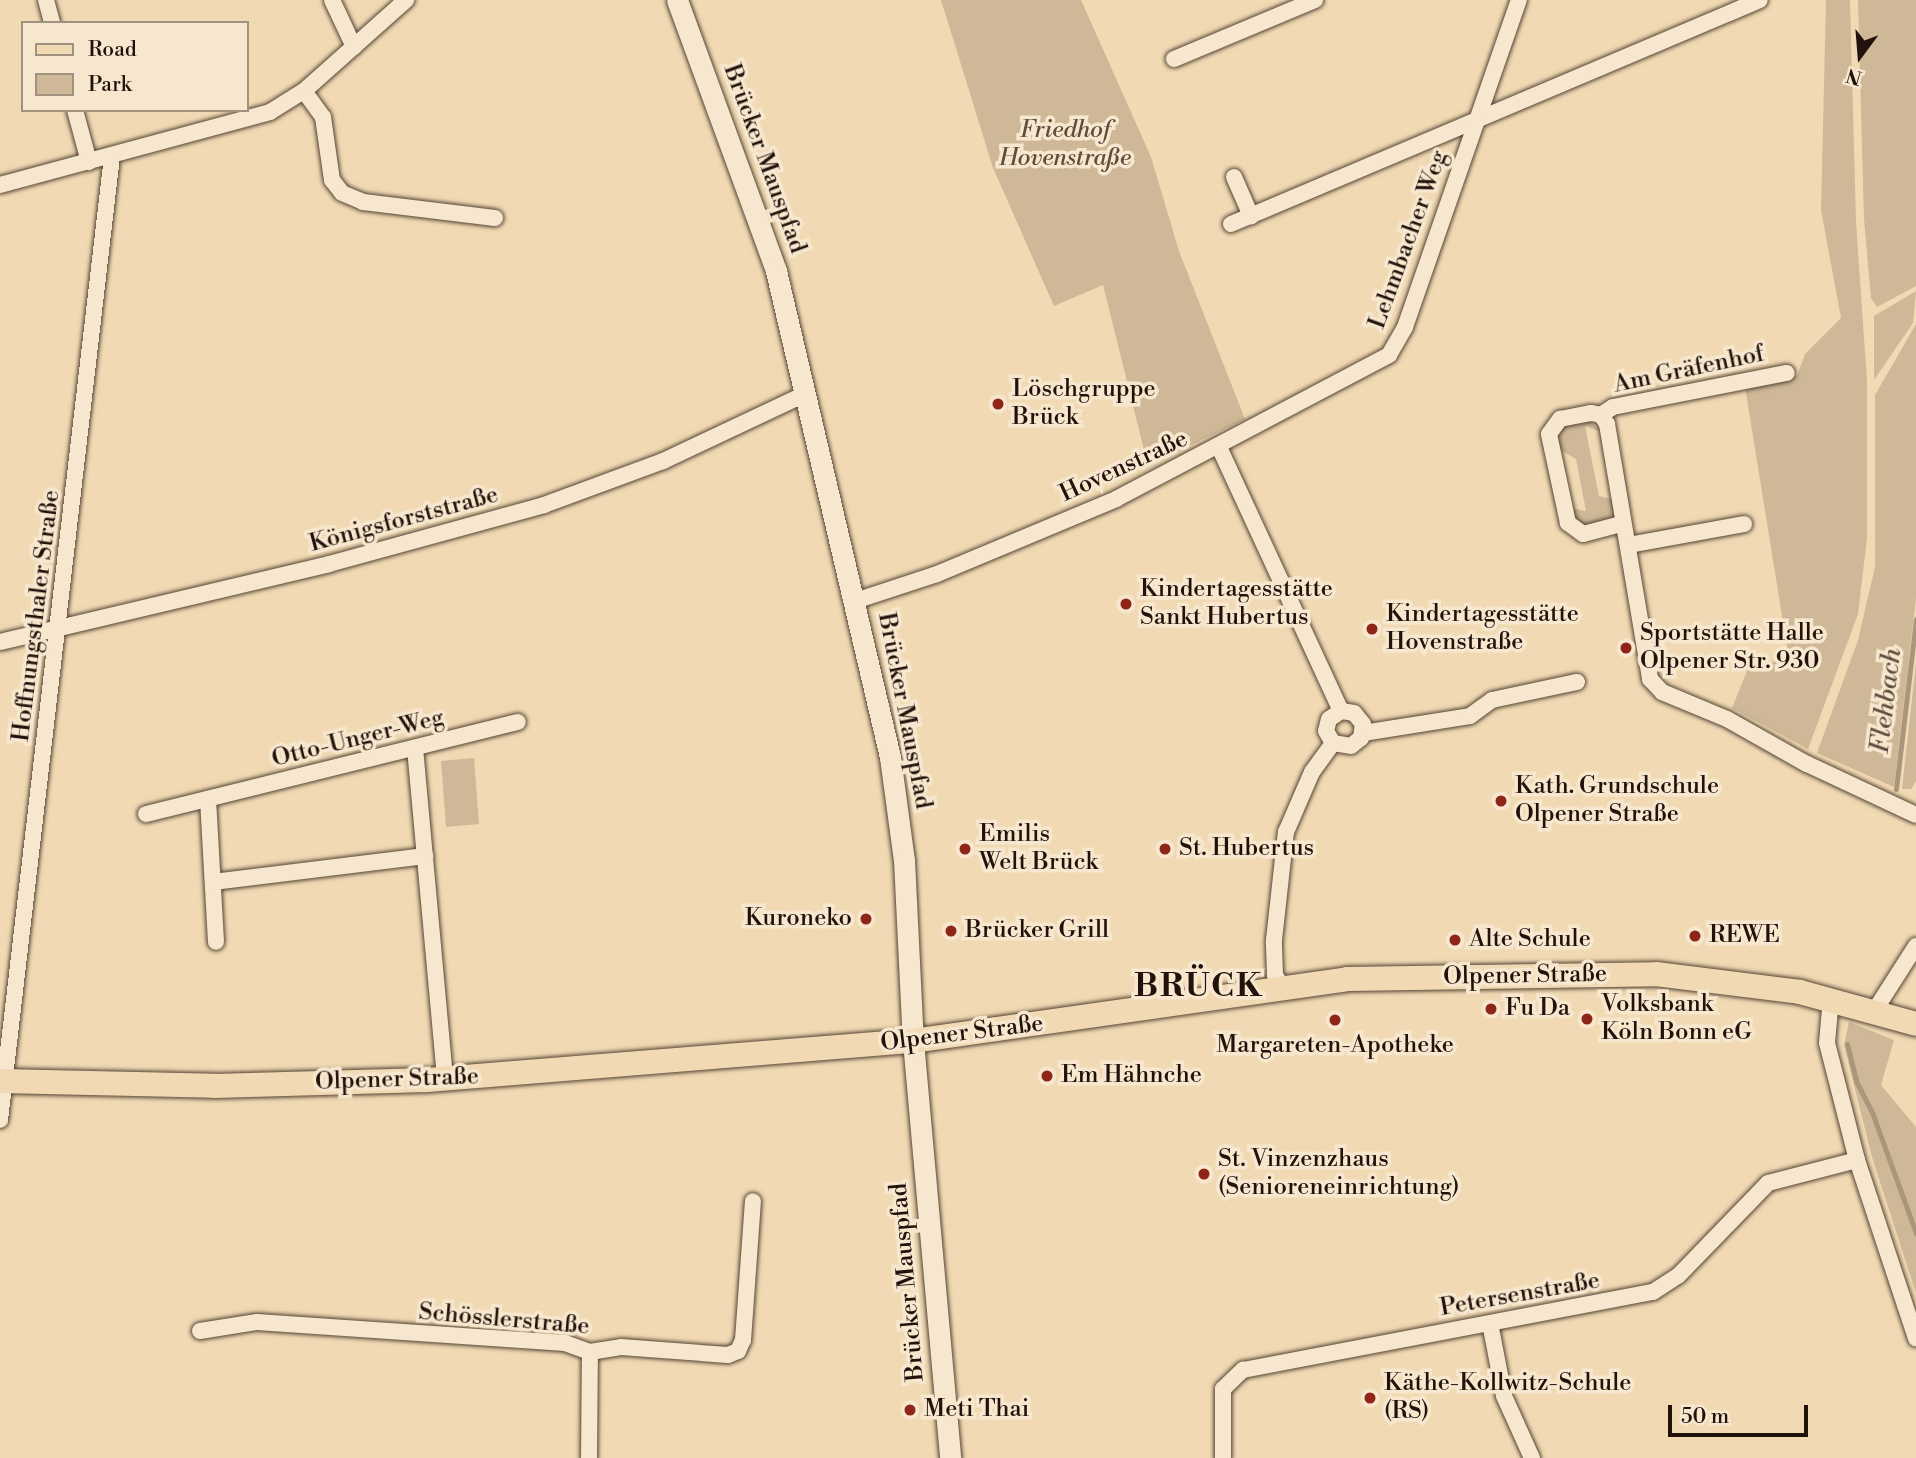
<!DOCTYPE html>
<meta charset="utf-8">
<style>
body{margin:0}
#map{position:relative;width:1916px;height:1458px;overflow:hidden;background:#f1dab3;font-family:"Libre Bodoni",serif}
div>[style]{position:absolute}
.green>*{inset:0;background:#ceb897}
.stream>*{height:5px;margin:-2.5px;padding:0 2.5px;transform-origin:2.5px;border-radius:2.5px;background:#aa967a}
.roads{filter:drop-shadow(0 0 2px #554436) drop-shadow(0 0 2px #554436)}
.street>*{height:16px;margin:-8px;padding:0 8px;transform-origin:8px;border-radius:8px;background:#f6e7ce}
.secondary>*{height:21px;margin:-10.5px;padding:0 10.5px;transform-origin:10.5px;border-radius:10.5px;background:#f6e7ce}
.primary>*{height:24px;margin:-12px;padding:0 12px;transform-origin:12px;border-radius:12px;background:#f1dab3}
.dots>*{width:19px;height:19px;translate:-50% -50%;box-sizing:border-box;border:4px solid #f6e7ce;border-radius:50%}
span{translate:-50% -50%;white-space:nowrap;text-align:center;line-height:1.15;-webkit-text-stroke:7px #f6e7ce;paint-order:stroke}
.park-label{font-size:24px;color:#5e4c3d;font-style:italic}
.street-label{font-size:24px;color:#21120c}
.poi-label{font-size:24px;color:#21120c}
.left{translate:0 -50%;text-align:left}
.right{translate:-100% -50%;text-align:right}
.water-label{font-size:26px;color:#5f4d3d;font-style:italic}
.district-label{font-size:32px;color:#21120c;font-weight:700;letter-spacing:2px}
.legend{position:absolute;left:21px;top:21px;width:228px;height:91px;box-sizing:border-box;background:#f6e7ce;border:2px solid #a19280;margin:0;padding:9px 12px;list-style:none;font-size:21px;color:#21120c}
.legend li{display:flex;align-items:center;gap:14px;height:35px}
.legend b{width:35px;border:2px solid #a19280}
.north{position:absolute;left:1825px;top:21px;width:70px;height:70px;-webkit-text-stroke:5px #f6e7ce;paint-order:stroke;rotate:196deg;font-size:19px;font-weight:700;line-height:28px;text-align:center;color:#21120c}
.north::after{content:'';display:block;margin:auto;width:24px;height:32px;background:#21120c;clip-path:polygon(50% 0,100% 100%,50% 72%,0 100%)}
.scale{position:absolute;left:1668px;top:1405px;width:140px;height:32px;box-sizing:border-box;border:4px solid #21120c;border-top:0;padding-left:9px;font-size:21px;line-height:24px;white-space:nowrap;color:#21120c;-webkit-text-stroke:5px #f6e7ce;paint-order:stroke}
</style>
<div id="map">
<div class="green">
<i style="clip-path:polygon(941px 0,1081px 0,1151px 157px,1179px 251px,1245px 419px,1148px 466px,1103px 285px,1054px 306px,993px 168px)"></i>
<i style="clip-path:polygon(1826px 0,1850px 0,1856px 222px,1867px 381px,1867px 538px,1858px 614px,1808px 749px,1732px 708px,1749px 666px,1789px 659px,1745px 387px,1797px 376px,1805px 354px,1841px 318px,1821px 210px)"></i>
<i style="clip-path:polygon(1858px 0,1916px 0,1916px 286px,1877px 307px,1871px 298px,1864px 219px)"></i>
<i style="clip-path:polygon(1916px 291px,1913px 323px,1874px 380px,1874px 316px)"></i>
<i style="clip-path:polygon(1916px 324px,1916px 598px,1894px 787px,1817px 753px,1858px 640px,1875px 567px,1875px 395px)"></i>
<i style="clip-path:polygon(1588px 420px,1602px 432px,1585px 426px,1599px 496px,1615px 500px,1615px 516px,1588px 526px,1575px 520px,1571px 508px,1586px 511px,1576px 459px,1557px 448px,1556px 437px,1562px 426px)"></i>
<i style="clip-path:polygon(1916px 663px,1916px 781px,1911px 789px,1902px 789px)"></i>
<i style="clip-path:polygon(474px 758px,479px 824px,446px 827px,441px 761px)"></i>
<i style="clip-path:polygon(1849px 1022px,1894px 1040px,1881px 1085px,1916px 1127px,1916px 1293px,1872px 1157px,1844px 1045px)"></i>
</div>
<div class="stream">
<i style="left:1896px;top:789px;width:171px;rotate:-83.3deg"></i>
<i style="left:1847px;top:1044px;width:38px;rotate:76deg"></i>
<i style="left:1856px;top:1081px;width:38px;rotate:63deg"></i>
<i style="left:1873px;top:1115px;width:126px;rotate:70deg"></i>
</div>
<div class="roads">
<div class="street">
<i style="left:46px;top:0;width:24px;rotate:75deg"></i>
<i style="left:332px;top:0;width:52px;rotate:64.9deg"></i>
<i style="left:1174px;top:59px;width:153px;rotate:-22.7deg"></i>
<i style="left:304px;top:91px;width:32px;rotate:54deg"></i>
<i style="left:323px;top:117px;width:64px;rotate:81.9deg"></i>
<i style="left:332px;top:180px;width:16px;rotate:52deg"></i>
<i style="left:342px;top:193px;width:23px;rotate:23deg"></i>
<i style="left:363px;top:202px;width:133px;rotate:6.9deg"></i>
<i style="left:75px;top:110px;width:54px;rotate:74.9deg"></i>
<i style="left:1234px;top:177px;width:43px;rotate:66.4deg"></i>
<i style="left:0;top:185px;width:280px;rotate:-15.1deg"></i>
<i style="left:270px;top:112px;width:40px;rotate:-32deg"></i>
<i style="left:304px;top:91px;width:137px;rotate:-41.7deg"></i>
<i style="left:1231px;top:224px;width:574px;rotate:-22.95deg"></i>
<i style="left:1601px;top:415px;width:14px;rotate:-34deg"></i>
<i style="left:1613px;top:407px;width:177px;rotate:-11.1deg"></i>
<i style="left:1219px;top:447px;width:291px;rotate:65.2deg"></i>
<i style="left:1621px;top:524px;width:39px;rotate:165deg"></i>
<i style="left:1583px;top:534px;width:19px;rotate:-144deg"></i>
<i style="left:1568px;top:523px;width:91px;rotate:-102.1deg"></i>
<i style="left:1549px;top:434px;width:19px;rotate:-54deg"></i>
<i style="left:1560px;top:419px;width:32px;rotate:-11deg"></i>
<i style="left:1591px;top:413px;width:10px;rotate:11deg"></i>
<i style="left:1601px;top:415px;width:11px;rotate:56deg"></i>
<i style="left:1607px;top:424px;width:259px;rotate:80.4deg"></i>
<i style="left:1650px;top:679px;width:18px;rotate:47deg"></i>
<i style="left:1662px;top:692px;width:70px;rotate:22.6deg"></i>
<i style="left:1727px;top:719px;width:92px;rotate:29.4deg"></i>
<i style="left:1807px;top:764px;width:120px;rotate:25.1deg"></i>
<i style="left:1629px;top:545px;width:117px;rotate:-10.3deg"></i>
<i style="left:855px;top:601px;width:86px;rotate:-18.2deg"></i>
<i style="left:937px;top:574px;width:194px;rotate:-22.7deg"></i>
<i style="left:1116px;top:499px;width:309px;rotate:-27.8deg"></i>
<i style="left:1389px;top:355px;width:32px;rotate:-60deg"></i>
<i style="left:1405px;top:327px;width:346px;rotate:-70.8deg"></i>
<i style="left:0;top:642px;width:338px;rotate:-13.3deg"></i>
<i style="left:329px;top:564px;width:223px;rotate:-15.3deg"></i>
<i style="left:544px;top:505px;width:127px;rotate:-20.3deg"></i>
<i style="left:663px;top:461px;width:155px;rotate:-25.2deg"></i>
<i style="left:1363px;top:733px;width:108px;rotate:-9deg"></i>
<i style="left:1470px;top:716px;width:27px;rotate:-36deg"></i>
<i style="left:1492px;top:700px;width:87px;rotate:-12deg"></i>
<i style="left:415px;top:748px;width:332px;rotate:84.8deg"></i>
<i style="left:208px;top:799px;width:143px;rotate:86.8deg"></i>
<i style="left:146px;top:814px;width:383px;rotate:-13.9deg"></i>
<i style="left:213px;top:882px;width:214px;rotate:-7deg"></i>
<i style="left:1283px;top:988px;width:15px;rotate:-122deg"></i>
<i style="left:1275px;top:975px;width:35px;rotate:-92deg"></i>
<i style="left:1274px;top:940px;width:109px;rotate:-83.7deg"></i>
<i style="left:1286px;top:832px;width:65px;rotate:-66.6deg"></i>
<i style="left:1312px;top:772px;width:36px;rotate:-54deg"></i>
<i style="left:1333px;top:743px;width:18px;rotate:9deg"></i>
<i style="left:1351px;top:746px;width:13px;rotate:-39deg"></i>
<i style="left:1361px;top:738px;width:14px;rotate:-82deg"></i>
<i style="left:1363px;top:724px;width:14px;rotate:-129deg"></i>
<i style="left:1354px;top:713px;width:13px;rotate:-171deg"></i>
<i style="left:1341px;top:711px;width:14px;rotate:146deg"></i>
<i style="left:1329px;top:719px;width:12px;rotate:104deg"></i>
<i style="left:1326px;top:731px;width:14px;rotate:60deg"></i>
<i style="left:1831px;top:998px;width:45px;rotate:95.1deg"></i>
<i style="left:1827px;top:1043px;width:121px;rotate:75.6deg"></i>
<i style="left:1857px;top:1160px;width:188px;rotate:71.7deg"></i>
<i style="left:1875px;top:1010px;width:76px;rotate:-57.4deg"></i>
<i style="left:0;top:1120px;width:970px;rotate:-83.37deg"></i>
<i style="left:1490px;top:1323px;width:74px;rotate:79.1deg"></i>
<i style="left:1504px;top:1396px;width:68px;rotate:65.7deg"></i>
<i style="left:200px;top:1331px;width:58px;rotate:-9deg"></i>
<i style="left:257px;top:1322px;width:309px;rotate:3.9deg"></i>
<i style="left:565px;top:1343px;width:27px;rotate:20deg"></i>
<i style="left:590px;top:1352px;width:31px;rotate:-9deg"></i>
<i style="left:621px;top:1347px;width:107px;rotate:4.3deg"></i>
<i style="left:728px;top:1355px;width:11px;rotate:-22deg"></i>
<i style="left:738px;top:1351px;width:12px;rotate:-66deg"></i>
<i style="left:743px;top:1340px;width:139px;rotate:-85.9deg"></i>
<i style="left:589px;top:1458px;width:106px;rotate:-89.5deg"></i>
<i style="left:1223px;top:1458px;width:69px;rotate:-90deg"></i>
<i style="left:1223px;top:1389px;width:28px;rotate:-44deg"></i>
<i style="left:1243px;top:1370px;width:417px;rotate:-10.8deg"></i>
<i style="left:1653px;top:1292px;width:30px;rotate:-33deg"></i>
<i style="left:1678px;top:1276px;width:129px;rotate:-45.9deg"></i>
<i style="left:1768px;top:1183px;width:92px;rotate:-14.5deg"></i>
</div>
<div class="secondary">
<i style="left:677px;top:0;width:289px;rotate:69.9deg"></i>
<i style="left:776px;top:271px;width:499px;rotate:76.8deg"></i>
<i style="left:890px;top:757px;width:104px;rotate:82.3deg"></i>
<i style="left:904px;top:860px;width:181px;rotate:87.2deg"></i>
<i style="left:913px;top:1041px;width:419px;rotate:84.9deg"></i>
</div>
<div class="primary">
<i style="left:0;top:1081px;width:214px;rotate:1.3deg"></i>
<i style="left:214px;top:1086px;width:213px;rotate:-1.6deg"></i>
<i style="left:427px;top:1080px;width:488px;rotate:-4.6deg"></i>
<i style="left:913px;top:1041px;width:438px;rotate:-8.1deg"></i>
<i style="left:1347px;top:979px;width:309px;rotate:-0.9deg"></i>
<i style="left:1656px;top:974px;width:145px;rotate:7.1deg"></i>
<i style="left:1800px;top:992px;width:120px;rotate:15.4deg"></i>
</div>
</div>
<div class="dots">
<i style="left:998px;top:404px;background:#8f2418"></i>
<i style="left:1126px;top:604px;background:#8f2418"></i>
<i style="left:1372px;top:629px;background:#8f2418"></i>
<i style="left:1626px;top:648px;background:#8f2418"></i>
<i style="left:1501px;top:801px;background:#8f2418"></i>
<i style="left:965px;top:849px;background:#8f2418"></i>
<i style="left:1165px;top:849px;background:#8f2418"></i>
<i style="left:866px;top:919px;background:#8f2418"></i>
<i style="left:951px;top:931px;background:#8f2418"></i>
<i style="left:1695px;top:936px;background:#8f2418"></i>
<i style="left:1455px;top:940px;background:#8f2418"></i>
<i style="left:1491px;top:1009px;background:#8f2418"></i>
<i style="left:1587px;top:1019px;background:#8f2418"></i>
<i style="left:1335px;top:1020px;background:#8f2418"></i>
<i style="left:1047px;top:1076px;background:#8f2418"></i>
<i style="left:1204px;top:1174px;background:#8f2418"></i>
<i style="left:1370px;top:1398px;background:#8f2418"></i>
<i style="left:910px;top:1410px;background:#8f2418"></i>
</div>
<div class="park-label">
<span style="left:1065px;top:145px">Friedhof<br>Hovenstraße</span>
</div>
<div class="street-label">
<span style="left:764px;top:159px;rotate:70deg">Brücker Mauspfad</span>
<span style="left:1409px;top:240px;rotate:-70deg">Lehmbacher Weg</span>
<span style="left:1689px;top:370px;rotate:-12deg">Am Gräfenhof</span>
<span style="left:1124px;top:467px;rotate:-25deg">Hovenstraße</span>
<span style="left:404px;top:520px;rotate:-15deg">Königsforststraße</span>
<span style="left:37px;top:616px;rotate:-83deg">Hoffnungsthaler Straße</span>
<span style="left:904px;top:711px;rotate:79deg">Brücker Mauspfad</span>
<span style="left:358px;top:739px;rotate:-14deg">Otto-Unger-Weg</span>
<span style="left:1525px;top:976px;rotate:-1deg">Olpener Straße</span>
<span style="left:962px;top:1034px;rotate:-7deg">Olpener Straße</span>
<span style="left:397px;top:1080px;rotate:-2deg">Olpener Straße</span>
<span style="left:908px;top:1282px;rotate:-95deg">Brücker Mauspfad</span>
<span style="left:1520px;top:1295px;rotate:-10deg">Petersenstraße</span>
<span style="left:504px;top:1320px;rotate:5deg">Schösslerstraße</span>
</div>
<div class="poi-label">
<span class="left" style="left:1012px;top:404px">Löschgruppe<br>Brück</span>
<span class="left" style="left:1140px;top:604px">Kindertagesstätte<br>Sankt Hubertus</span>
<span class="left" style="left:1386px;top:629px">Kindertagesstätte<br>Hovenstraße</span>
<span class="left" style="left:1640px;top:648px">Sportstätte Halle<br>Olpener Str. 930</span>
<span class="left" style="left:1515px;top:801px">Kath. Grundschule<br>Olpener Straße</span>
<span class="left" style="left:979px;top:849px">Emilis<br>Welt Brück</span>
<span class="left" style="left:1179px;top:849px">St. Hubertus</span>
<span class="right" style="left:852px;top:919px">Kuroneko</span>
<span class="left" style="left:965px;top:931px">Brücker Grill</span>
<span class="left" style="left:1709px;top:936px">REWE</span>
<span class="left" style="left:1469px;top:940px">Alte Schule</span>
<span class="left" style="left:1601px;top:1019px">Volksbank<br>Köln Bonn eG</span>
<span class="left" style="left:1505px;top:1009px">Fu Da</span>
<span style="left:1335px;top:1046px">Margareten-Apotheke</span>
<span class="left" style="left:1061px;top:1076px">Em Hähnche</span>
<span class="left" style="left:1218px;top:1174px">St. Vinzenzhaus<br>(Senioreneinrichtung)</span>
<span class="left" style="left:1384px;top:1398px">Käthe-Kollwitz-Schule<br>(RS)</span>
<span class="left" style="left:924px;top:1410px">Meti Thai</span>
</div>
<div class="water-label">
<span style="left:1887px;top:701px;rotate:-83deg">Flehbach</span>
</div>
<div class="district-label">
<span style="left:1199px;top:986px">BRÜCK</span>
</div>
<ul class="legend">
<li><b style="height:9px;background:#f1dab3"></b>Road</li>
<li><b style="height:19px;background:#ceb897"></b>Park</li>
</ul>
<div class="north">N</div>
<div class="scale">50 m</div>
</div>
